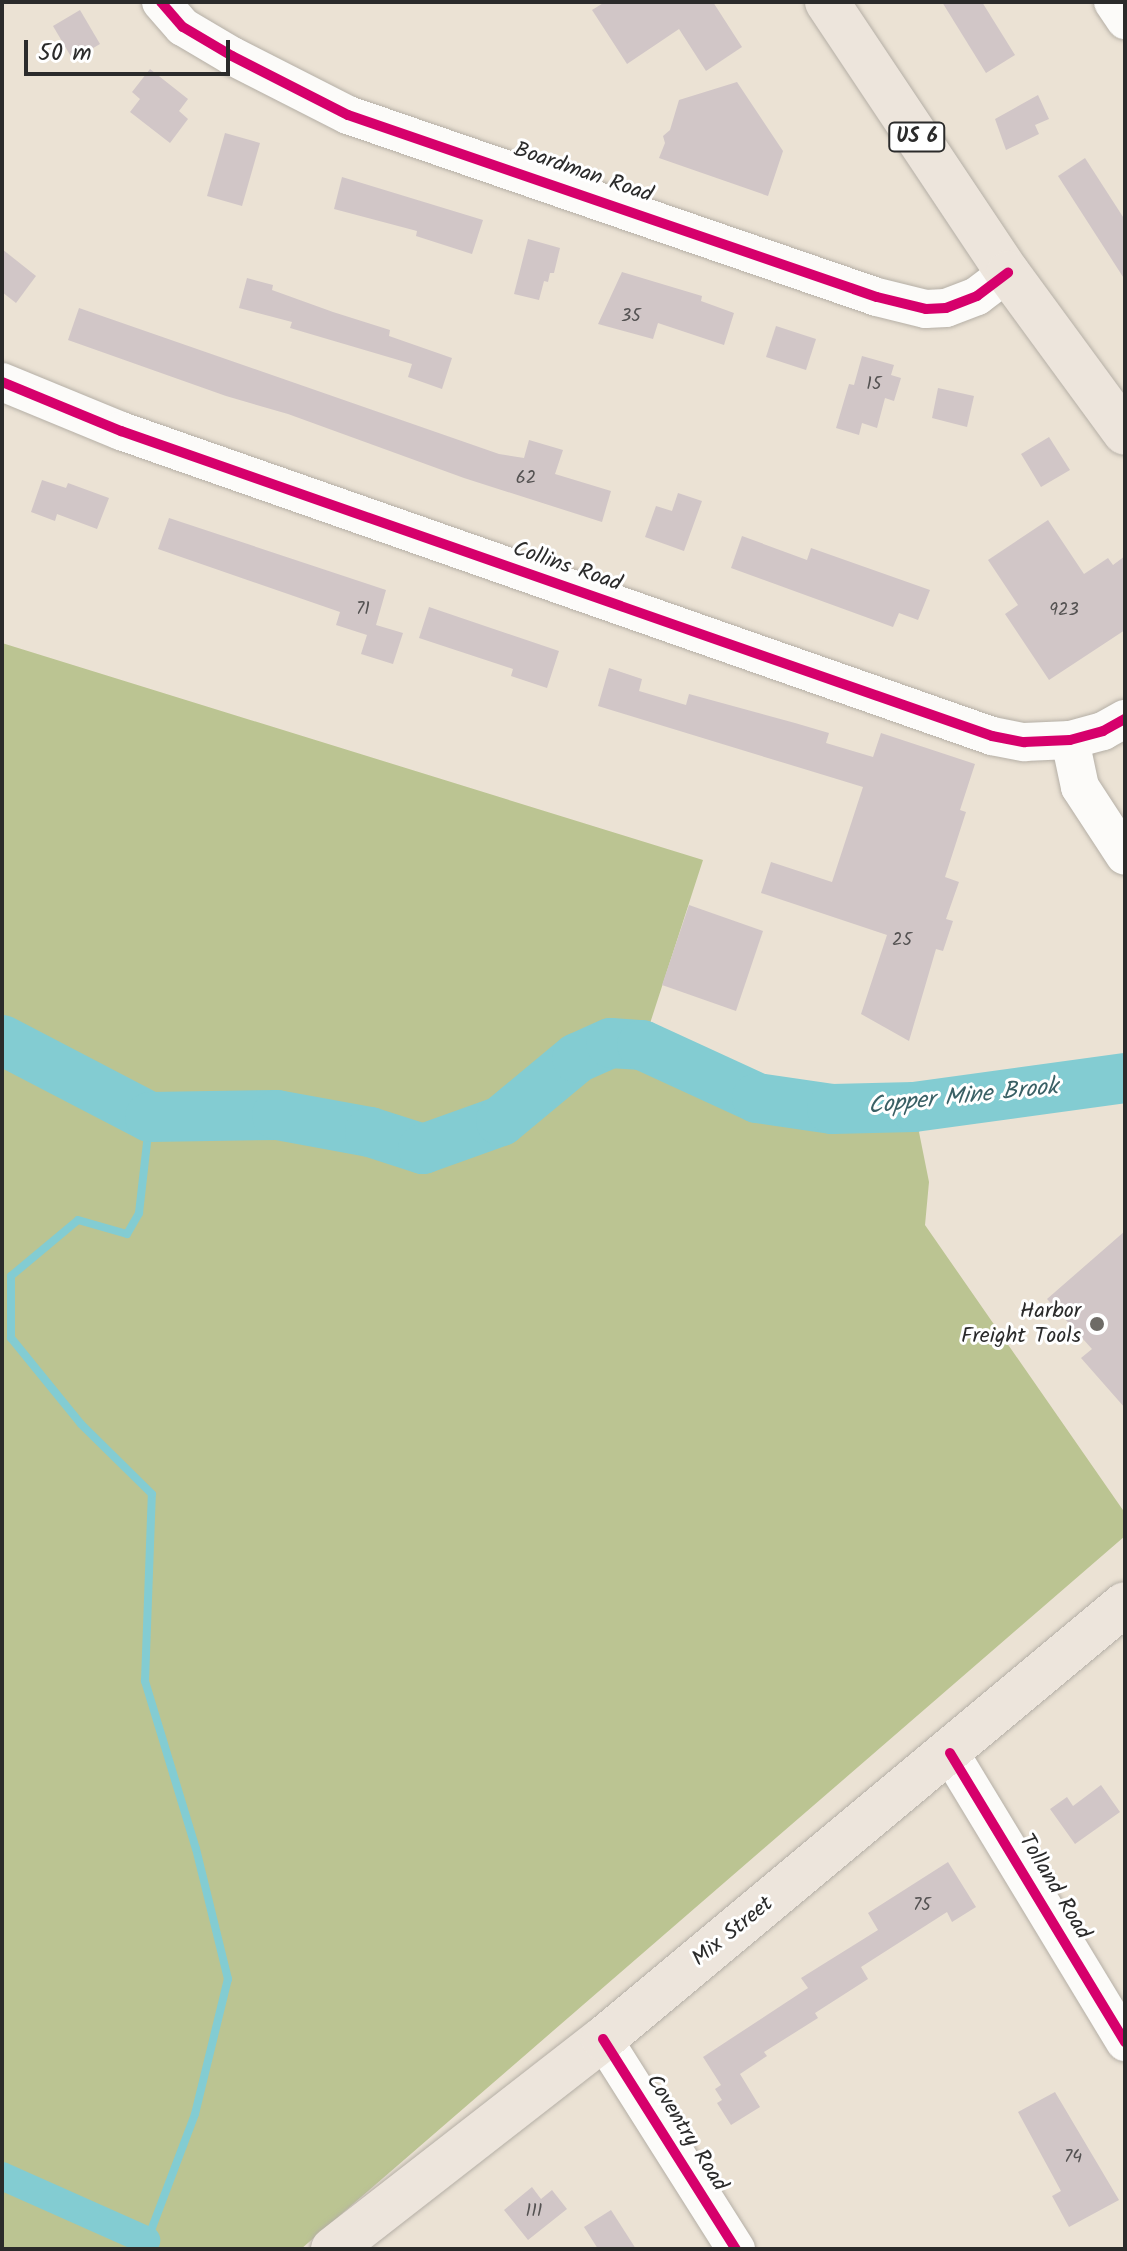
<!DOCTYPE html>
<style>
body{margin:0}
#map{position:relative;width:1127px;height:2251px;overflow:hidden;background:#ebe2d4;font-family:Kalam,sans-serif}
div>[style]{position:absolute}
.forest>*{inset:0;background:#bbc492}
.stream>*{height:8px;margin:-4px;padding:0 4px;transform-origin:4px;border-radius:4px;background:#83ccd2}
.canal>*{height:28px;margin:-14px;padding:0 14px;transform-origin:14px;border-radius:14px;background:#83ccd2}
.river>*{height:50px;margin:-25px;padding:0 25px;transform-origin:25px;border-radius:25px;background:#83ccd2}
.building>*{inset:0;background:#d1c6c7}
.roads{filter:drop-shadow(0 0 2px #b5afa6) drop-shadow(0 0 2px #b5afa6)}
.minor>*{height:38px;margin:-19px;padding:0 19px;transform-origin:19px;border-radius:19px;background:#fcfbf9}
.major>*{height:44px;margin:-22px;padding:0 22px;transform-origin:22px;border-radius:22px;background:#ede5dc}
.highway>*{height:44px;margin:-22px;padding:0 22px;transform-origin:22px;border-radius:22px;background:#ede5dc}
.cycleway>*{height:10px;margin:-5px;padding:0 5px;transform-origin:5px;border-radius:5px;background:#d6006c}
.dots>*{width:22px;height:22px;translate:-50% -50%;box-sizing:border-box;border:4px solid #fff;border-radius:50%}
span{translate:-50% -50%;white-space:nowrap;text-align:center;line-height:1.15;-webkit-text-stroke:6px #fff;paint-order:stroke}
.number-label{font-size:18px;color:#545252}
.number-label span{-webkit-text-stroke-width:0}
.shield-label span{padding:2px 6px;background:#fff;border:2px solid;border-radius:6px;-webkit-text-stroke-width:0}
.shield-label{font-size:20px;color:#2b2b2b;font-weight:700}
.street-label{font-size:22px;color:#2b2b2b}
.poi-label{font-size:22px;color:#2b2b2b}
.right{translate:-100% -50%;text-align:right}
.water-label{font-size:24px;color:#3a6065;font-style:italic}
.frame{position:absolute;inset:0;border:4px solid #2b2b2b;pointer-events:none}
.scale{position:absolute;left:24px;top:40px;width:206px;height:36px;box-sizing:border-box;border:4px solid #2b2b2b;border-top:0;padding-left:10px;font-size:24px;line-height:28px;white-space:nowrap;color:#2b2b2b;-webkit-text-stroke:6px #fff;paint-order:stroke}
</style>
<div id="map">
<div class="forest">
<i style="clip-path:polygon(2px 643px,703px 860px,643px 1045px,757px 1098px,832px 1109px,914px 1107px,929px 1182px,925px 1225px,1125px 1513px,1125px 1536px,301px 2249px,2px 2249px)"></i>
</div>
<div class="stream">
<i style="left:144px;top:2249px;width:144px;rotate:-69.3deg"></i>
<i style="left:195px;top:2114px;width:139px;rotate:-76.3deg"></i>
<i style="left:228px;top:1979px;width:134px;rotate:-103.8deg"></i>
<i style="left:196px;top:1849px;width:176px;rotate:-106.9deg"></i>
<i style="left:145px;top:1681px;width:187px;rotate:-87.9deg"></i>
<i style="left:152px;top:1494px;width:100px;rotate:-135.4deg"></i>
<i style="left:81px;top:1424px;width:111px;rotate:-129.1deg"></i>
<i style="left:11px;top:1338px;width:62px;rotate:-90deg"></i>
<i style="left:11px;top:1276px;width:87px;rotate:-39.9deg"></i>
<i style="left:78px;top:1220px;width:51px;rotate:15.9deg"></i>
<i style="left:127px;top:1234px;width:24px;rotate:-60deg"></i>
<i style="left:139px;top:1213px;width:97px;rotate:-83.5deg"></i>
</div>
<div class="canal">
<i style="left:2px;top:2176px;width:158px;rotate:24deg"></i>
</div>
<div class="river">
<i style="left:2px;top:1040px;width:167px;rotate:27.5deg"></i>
<i style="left:150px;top:1117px;width:127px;rotate:-0.9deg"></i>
<i style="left:277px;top:1115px;width:95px;rotate:10.4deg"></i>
<i style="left:370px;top:1132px;width:56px;rotate:17.8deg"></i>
<i style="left:423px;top:1149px;width:83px;rotate:-19.7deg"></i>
<i style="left:501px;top:1121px;width:99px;rotate:-39.7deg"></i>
<i style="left:577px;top:1058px;width:37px;rotate:-24deg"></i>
<i style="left:611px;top:1043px;width:31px;rotate:4deg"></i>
<i style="left:642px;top:1045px;width:127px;rotate:24.7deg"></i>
<i style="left:757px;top:1098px;width:76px;rotate:8.3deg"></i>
<i style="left:832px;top:1109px;width:82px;rotate:-1.4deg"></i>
<i style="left:914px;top:1107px;width:213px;rotate:-7.8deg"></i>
</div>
<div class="building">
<i style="clip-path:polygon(605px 2px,713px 2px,742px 47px,706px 71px,679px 29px,627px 64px,592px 10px)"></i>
<i style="clip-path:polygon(942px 2px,982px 2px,1015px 55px,986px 73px)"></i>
<i style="clip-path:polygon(80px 10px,100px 44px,73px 60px,53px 26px)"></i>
<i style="clip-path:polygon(150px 69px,188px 99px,179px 111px,188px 119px,170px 143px,130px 112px,140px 99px,132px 92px)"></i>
<i style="clip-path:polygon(737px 82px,783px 151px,768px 196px,659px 158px,665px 143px,663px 136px,670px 130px,679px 100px)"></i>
<i style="clip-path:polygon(1038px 95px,1049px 119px,1035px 125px,1039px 134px,1006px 150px,995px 119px)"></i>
<i style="clip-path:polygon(225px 133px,260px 143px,242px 206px,207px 196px)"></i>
<i style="clip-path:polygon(1085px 158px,1125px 220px,1125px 280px,1058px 176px)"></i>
<i style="clip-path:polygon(342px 177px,483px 220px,472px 254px,416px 236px,417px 231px,334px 209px)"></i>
<i style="clip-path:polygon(528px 239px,560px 248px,554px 273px,550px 273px,548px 282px,544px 281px,539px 300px,514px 294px)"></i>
<i style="clip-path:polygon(2px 249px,36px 276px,16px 303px,2px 292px)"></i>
<i style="clip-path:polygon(622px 272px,702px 296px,701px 301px,734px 313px,724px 345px,658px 323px,653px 339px,598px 324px)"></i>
<i style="clip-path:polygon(247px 278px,273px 285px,272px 290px,333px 312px,390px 330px,389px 336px,452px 358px,442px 389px,408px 377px,412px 364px,290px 328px,292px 322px,239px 308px)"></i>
<i style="clip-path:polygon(79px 308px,499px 454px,524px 458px,529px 440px,563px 450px,555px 474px,611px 491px,602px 522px,464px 478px,288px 414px,226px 396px,68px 340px)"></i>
<i style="clip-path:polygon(776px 326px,816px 339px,806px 370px,766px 357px)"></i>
<i style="clip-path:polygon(862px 356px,894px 365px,891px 375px,901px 378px,894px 401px,885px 398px,877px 428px,862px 423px,859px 435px,836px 428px,849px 384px,854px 385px)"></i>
<i style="clip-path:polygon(938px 388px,974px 396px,967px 427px,932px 418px)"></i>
<i style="clip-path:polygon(1049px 437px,1070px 470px,1041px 487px,1021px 454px)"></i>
<i style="clip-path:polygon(42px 480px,66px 488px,68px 483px,109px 498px,97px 529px,57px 514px,55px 521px,31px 512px)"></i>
<i style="clip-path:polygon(678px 493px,702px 501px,684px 551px,645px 537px,656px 506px,672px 511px)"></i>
<i style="clip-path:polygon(169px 518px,386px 590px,376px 625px,403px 633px,393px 664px,361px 654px,367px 635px,336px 625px,340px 612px,158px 549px)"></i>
<i style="clip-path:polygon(1048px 520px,1084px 574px,1108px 558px,1113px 565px,1125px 556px,1125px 630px,1049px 680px,1005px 614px,1018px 605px,988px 560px)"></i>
<i style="clip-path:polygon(742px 536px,807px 560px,811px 548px,930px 590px,918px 620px,899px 613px,893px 627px,731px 568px)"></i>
<i style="clip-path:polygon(429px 607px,559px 651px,547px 688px,511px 676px,513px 669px,419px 638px)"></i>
<i style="clip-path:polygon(609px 668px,642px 679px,639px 691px,686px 705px,689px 694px,795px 723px,829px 733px,826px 743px,873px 757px,881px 733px,975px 764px,960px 810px,966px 812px,945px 877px,959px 882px,946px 919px,953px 921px,943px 951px,936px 949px,909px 1041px,861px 1014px,887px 935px,761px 893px,771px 862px,832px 882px,863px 787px,598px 706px)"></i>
<i style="clip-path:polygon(689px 905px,763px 931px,736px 1011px,662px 985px)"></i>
<i style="clip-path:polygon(1125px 1231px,1125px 1408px,1081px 1358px,1092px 1349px,1047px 1299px)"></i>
<i style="clip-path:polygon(1101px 1785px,1120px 1812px,1075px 1844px,1050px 1809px,1067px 1797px,1073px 1806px)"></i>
<i style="clip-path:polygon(948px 1862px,976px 1907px,952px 1922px,947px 1912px,861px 1967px,868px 1979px,815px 2013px,818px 2018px,764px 2052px,767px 2056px,740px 2074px,760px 2107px,731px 2125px,717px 2103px,722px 2100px,715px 2089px,721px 2085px,703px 2057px,808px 1988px,801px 1978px,878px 1930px,868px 1913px)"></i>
<i style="clip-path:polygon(1055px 2092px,1119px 2200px,1069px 2227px,1052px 2196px,1061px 2191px,1018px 2112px)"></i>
<i style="clip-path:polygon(532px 2187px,541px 2199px,552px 2190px,567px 2209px,528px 2240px,504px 2210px)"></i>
<i style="clip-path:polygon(611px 2210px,636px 2249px,598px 2249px,584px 2227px)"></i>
</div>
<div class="roads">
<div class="minor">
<i style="left:161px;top:2px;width:33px;rotate:49deg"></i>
<i style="left:183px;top:27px;width:57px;rotate:30.6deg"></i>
<i style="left:232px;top:56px;width:130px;rotate:27deg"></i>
<i style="left:348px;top:115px;width:559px;rotate:18.99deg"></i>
<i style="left:877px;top:297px;width:50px;rotate:13.8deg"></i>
<i style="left:926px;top:309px;width:20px;rotate:-3deg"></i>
<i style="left:946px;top:308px;width:33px;rotate:-21deg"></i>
<i style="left:977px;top:296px;width:39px;rotate:-37deg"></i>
<i style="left:1113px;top:2px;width:22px;rotate:56deg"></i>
<i style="left:2px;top:382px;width:129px;rotate:22.4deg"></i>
<i style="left:121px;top:431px;width:923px;rotate:19.3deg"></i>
<i style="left:992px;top:736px;width:33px;rotate:11deg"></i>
<i style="left:1024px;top:742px;width:46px;rotate:-2.5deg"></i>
<i style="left:1070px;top:740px;width:34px;rotate:-15deg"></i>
<i style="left:1103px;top:731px;width:25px;rotate:-29deg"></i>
<i style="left:1070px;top:740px;width:48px;rotate:78deg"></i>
<i style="left:1080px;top:787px;width:82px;rotate:56.9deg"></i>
<i style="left:950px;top:1753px;width:338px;rotate:58.8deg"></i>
<i style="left:603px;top:2039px;width:249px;rotate:57.7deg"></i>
</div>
<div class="major">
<i style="left:333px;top:2249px;width:342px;rotate:-37.9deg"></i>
<i style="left:603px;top:2039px;width:679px;rotate:-39.81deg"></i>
</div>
<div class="highway">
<i style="left:827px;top:2px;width:326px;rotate:56.3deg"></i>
<i style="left:1008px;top:273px;width:198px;rotate:53.8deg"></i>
</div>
</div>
<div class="cycleway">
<i style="left:161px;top:2px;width:33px;rotate:49deg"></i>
<i style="left:183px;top:27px;width:57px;rotate:30.6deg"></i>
<i style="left:232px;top:56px;width:130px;rotate:27deg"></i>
<i style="left:348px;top:115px;width:559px;rotate:18.99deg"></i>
<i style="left:877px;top:297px;width:50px;rotate:13.8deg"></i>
<i style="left:926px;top:309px;width:20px;rotate:-3deg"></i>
<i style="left:946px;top:308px;width:33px;rotate:-21deg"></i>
<i style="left:977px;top:296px;width:39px;rotate:-37deg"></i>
<i style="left:2px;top:382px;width:129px;rotate:22.4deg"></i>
<i style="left:121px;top:431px;width:923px;rotate:19.3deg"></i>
<i style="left:992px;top:736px;width:33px;rotate:11deg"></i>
<i style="left:1024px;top:742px;width:46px;rotate:-2.5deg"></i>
<i style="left:1070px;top:740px;width:34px;rotate:-15deg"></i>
<i style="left:1103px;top:731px;width:25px;rotate:-29deg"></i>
<i style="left:950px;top:1753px;width:338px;rotate:58.8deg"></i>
<i style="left:603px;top:2039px;width:249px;rotate:57.7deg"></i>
</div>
<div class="dots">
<i style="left:1097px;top:1324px;background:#6e6b66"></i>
</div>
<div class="number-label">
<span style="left:631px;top:317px">35</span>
<span style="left:874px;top:385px">15</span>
<span style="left:526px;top:479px">62</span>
<span style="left:363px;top:610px">71</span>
<span style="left:1064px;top:611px">923</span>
<span style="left:902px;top:941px">25</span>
<span style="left:922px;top:1906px">75</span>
<span style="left:1073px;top:2158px">74</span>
<span style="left:534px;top:2212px">111</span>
</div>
<div class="shield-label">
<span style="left:917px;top:137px">US 6</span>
</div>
<div class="street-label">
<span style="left:583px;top:173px;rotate:19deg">Boardman Road</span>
<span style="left:567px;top:567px;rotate:19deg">Collins Road</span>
<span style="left:1054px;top:1887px;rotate:59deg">Tolland Road</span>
<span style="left:733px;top:1932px;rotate:-39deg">Mix Street</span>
<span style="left:686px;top:2133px;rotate:58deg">Coventry Road</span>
</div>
<div class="poi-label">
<span class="right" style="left:1081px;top:1324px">Harbor<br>Freight Tools</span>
</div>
<div class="water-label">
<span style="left:963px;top:1097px;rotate:-6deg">Copper Mine Brook</span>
</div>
<div class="frame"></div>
<div class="scale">50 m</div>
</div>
